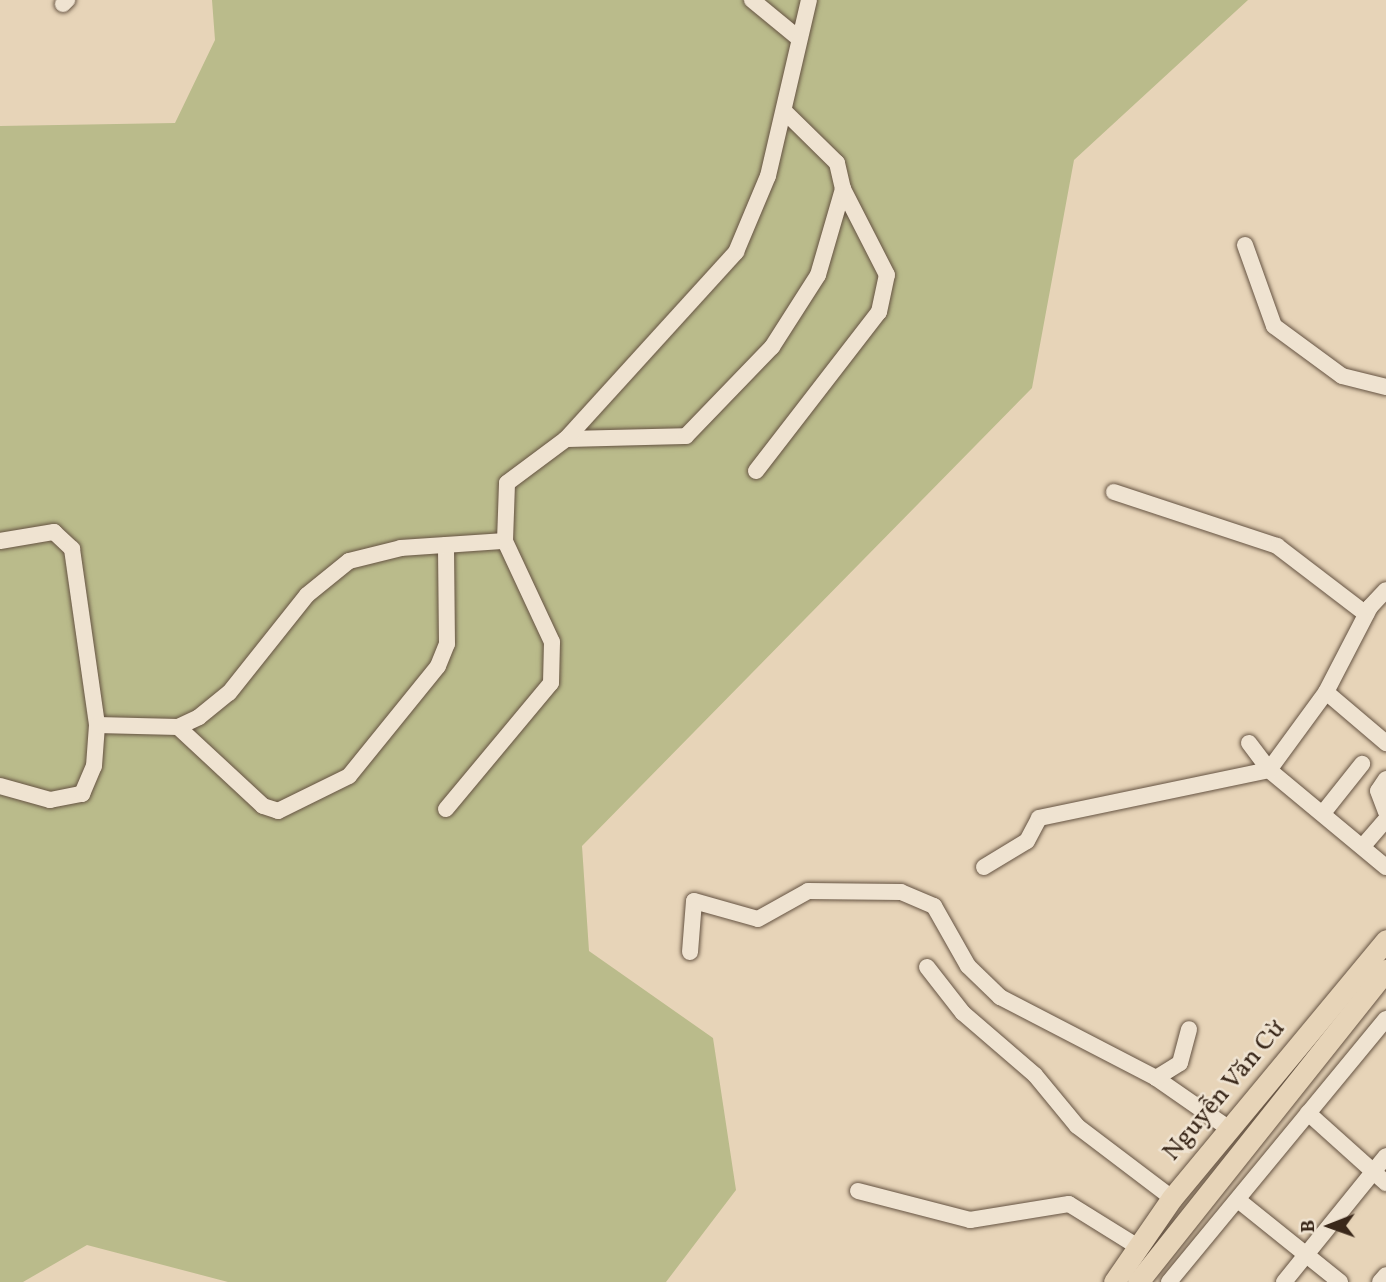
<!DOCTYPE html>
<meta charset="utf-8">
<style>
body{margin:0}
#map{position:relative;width:1386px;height:1282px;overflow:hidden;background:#e7d4b8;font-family:Vollkorn,serif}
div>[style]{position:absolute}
.green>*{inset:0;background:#babb8b}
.roads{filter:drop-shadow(0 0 2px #655342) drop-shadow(0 0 2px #655342)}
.minor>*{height:16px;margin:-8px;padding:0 8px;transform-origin:8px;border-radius:8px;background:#efe3d1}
.major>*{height:21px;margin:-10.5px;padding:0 10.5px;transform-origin:10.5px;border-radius:10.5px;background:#e7d4b8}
span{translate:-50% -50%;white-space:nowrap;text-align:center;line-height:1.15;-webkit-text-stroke:5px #efe3d1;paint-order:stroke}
.street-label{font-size:26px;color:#3a281a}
.north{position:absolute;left:1295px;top:1191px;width:70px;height:70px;-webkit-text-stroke:5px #efe3d1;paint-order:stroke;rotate:269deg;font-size:19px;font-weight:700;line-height:28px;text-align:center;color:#3a281a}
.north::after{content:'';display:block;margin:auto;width:24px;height:32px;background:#3a281a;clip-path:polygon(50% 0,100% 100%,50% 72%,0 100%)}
</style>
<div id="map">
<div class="green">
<i style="clip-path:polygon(212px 0,1248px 0,1074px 160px,1032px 388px,582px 846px,589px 951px,713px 1038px,736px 1190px,666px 1282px,228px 1282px,87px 1245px,23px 1282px,0 1282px,0 126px,175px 123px,215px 40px)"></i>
</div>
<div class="roads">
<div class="minor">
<i style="left:752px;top:0;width:58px;rotate:39.4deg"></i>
<i style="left:63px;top:4px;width:6px;rotate:-45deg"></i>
<i style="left:1245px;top:245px;width:86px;rotate:70.3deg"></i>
<i style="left:1274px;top:326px;width:84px;rotate:36.3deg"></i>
<i style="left:1342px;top:376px;width:45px;rotate:14deg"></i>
<i style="left:566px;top:439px;width:120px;rotate:-1.4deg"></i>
<i style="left:686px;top:436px;width:124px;rotate:-46deg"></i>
<i style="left:772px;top:347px;width:85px;rotate:-57.4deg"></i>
<i style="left:818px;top:275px;width:90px;rotate:-73.8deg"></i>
<i style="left:843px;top:189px;width:27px;rotate:-103deg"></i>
<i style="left:837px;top:163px;width:74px;rotate:-135.5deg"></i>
<i style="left:756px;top:471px;width:201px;rotate:-52.3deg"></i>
<i style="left:879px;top:312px;width:38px;rotate:-78deg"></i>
<i style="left:887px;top:275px;width:97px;rotate:-117.1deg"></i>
<i style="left:1114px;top:492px;width:172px;rotate:18.3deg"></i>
<i style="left:1277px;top:546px;width:112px;rotate:37.4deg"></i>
<i style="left:0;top:541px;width:55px;rotate:-9.5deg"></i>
<i style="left:54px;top:532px;width:25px;rotate:43deg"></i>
<i style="left:72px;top:549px;width:178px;rotate:81.9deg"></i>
<i style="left:1326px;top:692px;width:79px;rotate:40.4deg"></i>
<i style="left:178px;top:727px;width:116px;rotate:42.9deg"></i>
<i style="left:263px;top:806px;width:16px;rotate:18deg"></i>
<i style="left:278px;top:811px;width:79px;rotate:-26.2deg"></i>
<i style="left:349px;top:776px;width:141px;rotate:-51deg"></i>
<i style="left:438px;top:666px;width:24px;rotate:-68deg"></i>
<i style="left:447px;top:644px;width:99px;rotate:-90.6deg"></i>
<i style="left:1249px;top:743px;width:34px;rotate:53deg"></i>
<i style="left:1269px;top:770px;width:152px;rotate:39.7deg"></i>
<i style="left:1386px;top:779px;width:14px;rotate:124deg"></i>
<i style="left:1378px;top:791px;width:22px;rotate:69deg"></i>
<i style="left:0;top:786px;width:52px;rotate:15.6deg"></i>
<i style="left:50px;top:800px;width:33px;rotate:-11deg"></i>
<i style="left:82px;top:794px;width:30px;rotate:-67deg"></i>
<i style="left:94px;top:766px;width:41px;rotate:-85.8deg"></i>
<i style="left:97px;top:725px;width:81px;rotate:1.4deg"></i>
<i style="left:178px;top:727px;width:23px;rotate:-25deg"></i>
<i style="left:199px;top:717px;width:38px;rotate:-39deg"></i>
<i style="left:229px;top:693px;width:125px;rotate:-51.5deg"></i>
<i style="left:307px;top:595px;width:54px;rotate:-39deg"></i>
<i style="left:349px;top:561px;width:54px;rotate:-14deg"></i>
<i style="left:401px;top:548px;width:104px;rotate:-3.9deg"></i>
<i style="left:446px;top:809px;width:164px;rotate:-50.2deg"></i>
<i style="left:551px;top:683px;width:41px;rotate:-88.6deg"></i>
<i style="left:552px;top:642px;width:111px;rotate:-115deg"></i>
<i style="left:505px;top:541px;width:58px;rotate:-88deg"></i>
<i style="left:507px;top:483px;width:74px;rotate:-36.7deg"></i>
<i style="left:566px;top:439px;width:253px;rotate:-47.7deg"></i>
<i style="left:736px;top:252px;width:82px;rotate:-67.2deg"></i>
<i style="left:768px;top:176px;width:181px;rotate:-76.9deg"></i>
<i style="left:1323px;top:813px;width:63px;rotate:-51.5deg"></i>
<i style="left:1363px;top:846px;width:35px;rotate:-49deg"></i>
<i style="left:984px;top:867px;width:50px;rotate:-31.2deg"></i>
<i style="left:1027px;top:841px;width:26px;rotate:-62deg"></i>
<i style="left:1039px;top:818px;width:235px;rotate:-11.8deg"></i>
<i style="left:1269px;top:770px;width:97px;rotate:-53.8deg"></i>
<i style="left:1326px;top:692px;width:96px;rotate:-62.6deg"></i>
<i style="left:1370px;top:607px;width:23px;rotate:-47deg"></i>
<i style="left:690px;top:952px;width:51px;rotate:-85.5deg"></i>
<i style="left:694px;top:901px;width:66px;rotate:15.7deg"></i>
<i style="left:758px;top:919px;width:57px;rotate:-29.2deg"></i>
<i style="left:808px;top:891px;width:93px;rotate:0.6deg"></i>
<i style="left:901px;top:892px;width:36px;rotate:23deg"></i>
<i style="left:934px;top:906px;width:69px;rotate:60.5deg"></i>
<i style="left:968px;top:966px;width:45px;rotate:44.1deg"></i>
<i style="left:1000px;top:997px;width:176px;rotate:27.4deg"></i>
<i style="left:1156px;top:1078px;width:91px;rotate:34.7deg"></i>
<i style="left:927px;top:967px;width:58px;rotate:52deg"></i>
<i style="left:963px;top:1013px;width:95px;rotate:40.7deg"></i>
<i style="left:1035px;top:1075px;width:66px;rotate:50.5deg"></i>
<i style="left:1077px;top:1126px;width:119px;rotate:37.2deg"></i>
<i style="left:1156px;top:1078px;width:28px;rotate:-32deg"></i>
<i style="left:1180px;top:1063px;width:35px;rotate:-75deg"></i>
<i style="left:1308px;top:1113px;width:105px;rotate:41.9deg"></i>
<i style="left:858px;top:1191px;width:116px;rotate:14.5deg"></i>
<i style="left:970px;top:1220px;width:100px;rotate:-9.2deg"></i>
<i style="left:1069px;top:1204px;width:81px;rotate:31.9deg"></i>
<i style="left:1238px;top:1200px;width:131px;rotate:38.8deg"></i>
<i style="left:1169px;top:1282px;width:341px;rotate:-50.5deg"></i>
<i style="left:1284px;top:1282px;width:162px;rotate:-51deg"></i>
<i style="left:1380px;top:1282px;width:9px;rotate:-49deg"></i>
</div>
<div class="major">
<i style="left:1114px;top:1282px;width:102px;rotate:-55.4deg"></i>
<i style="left:1172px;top:1198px;width:335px;rotate:-50.3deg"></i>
<i style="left:1138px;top:1282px;width:399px;rotate:-51.5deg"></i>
</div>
</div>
<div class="street-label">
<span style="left:1225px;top:1091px;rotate:-50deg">Nguyễn Văn Cừ</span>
</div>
<div class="north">B</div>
</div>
